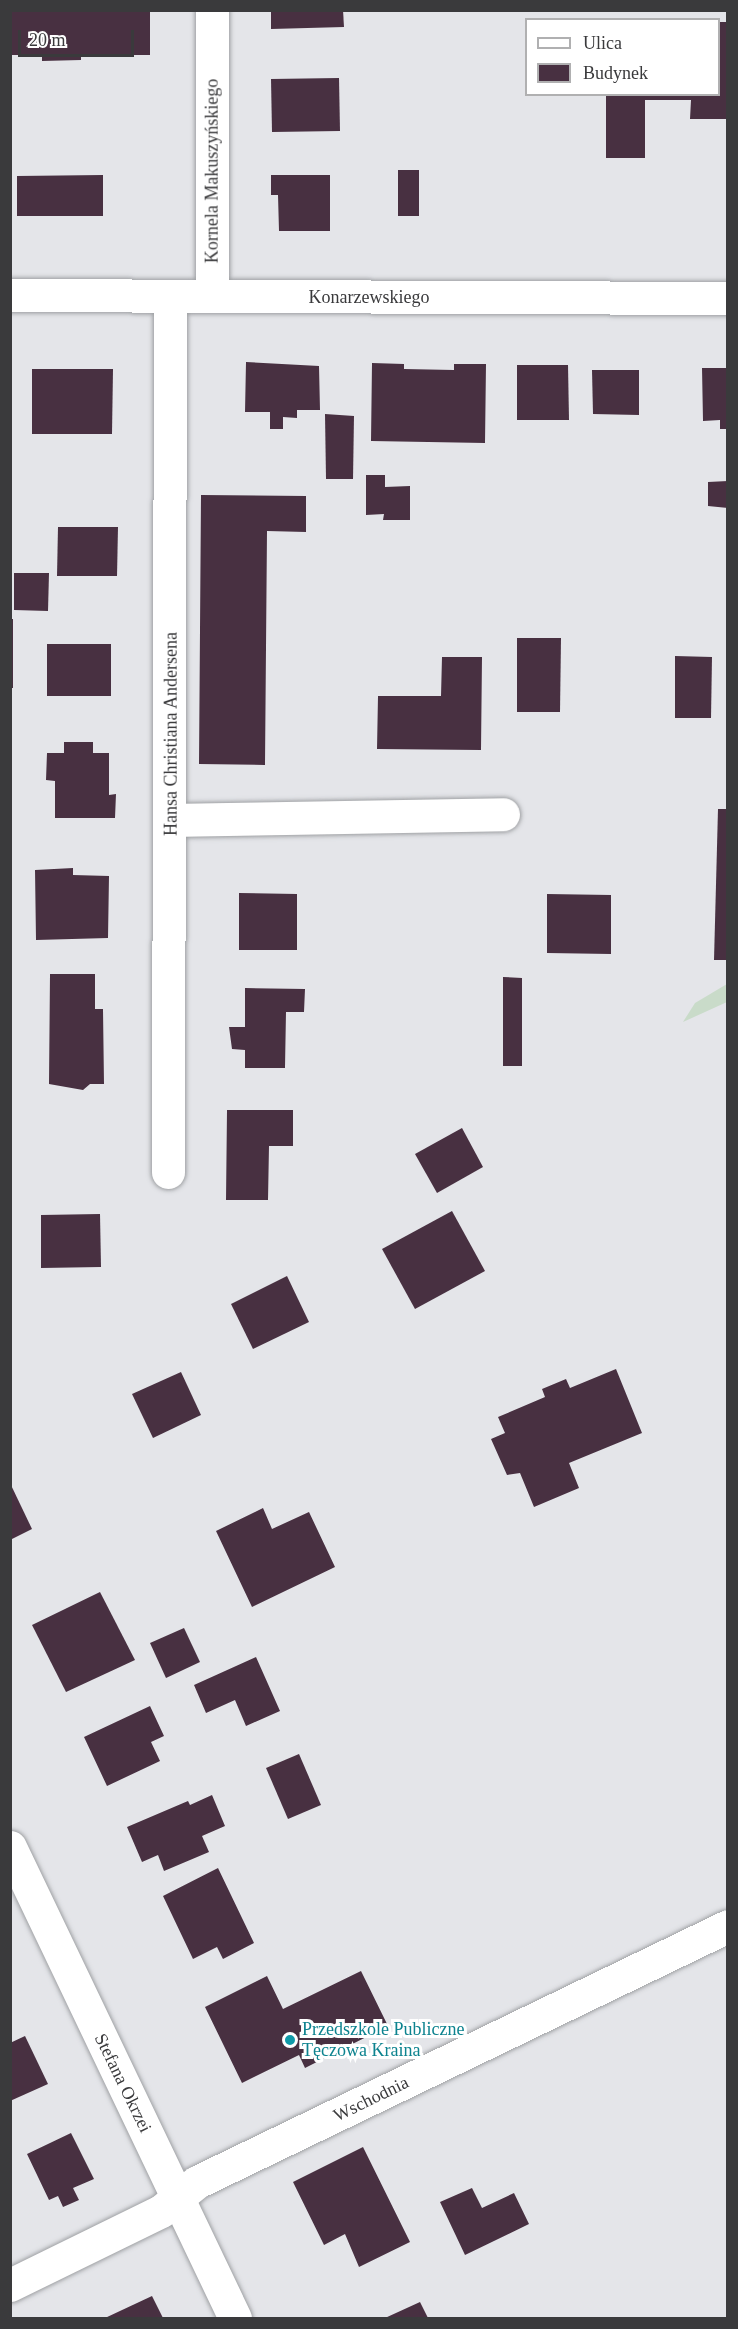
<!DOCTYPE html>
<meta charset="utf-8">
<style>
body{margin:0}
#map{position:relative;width:738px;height:2329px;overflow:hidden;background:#e4e5e9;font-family:"Times New Roman",serif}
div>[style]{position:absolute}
.green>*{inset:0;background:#c9dbc9}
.building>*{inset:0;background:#483041}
.roads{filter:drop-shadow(0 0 2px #9fa1a4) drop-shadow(0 0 2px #9fa1a4)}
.minor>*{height:33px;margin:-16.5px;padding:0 16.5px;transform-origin:16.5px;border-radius:16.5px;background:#fff}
.dots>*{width:16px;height:16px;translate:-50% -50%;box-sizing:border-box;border:3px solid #fff;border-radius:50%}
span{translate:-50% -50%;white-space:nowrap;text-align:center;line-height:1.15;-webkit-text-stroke:6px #fff;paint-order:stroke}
.street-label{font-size:18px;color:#3a3a3c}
.culture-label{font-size:18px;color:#0d838f}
.left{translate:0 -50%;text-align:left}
.frame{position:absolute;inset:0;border:12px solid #3a3a3c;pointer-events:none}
.legend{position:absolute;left:525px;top:18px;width:195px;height:78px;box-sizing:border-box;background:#fff;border:2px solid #b0b0b1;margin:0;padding:8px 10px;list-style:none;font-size:18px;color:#3a3a3c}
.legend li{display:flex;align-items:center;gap:12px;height:30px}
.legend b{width:30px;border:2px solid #b0b0b1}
.scale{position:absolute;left:18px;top:30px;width:116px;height:27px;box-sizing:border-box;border:3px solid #3a3a3c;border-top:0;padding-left:8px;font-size:18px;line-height:21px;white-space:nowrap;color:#3a3a3c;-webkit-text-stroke:4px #fff;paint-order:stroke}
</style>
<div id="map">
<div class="green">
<i style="clip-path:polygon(727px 984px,727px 1002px,683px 1022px,695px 1003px)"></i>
</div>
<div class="building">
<i style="clip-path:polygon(10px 10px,150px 10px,150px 55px,81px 55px,81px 60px,42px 61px,42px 55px,10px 55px)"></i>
<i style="clip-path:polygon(271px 10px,343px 10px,344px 27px,271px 29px)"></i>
<i style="clip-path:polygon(718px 22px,728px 22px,727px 119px,690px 119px,691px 100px,645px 100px,645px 158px,606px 158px,606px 94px,718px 94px)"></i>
<i style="clip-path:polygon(339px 78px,340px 131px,272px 132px,271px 79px)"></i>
<i style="clip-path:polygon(398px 170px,419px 170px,419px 216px,398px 216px)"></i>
<i style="clip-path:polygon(103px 175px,103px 216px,17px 216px,17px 176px)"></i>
<i style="clip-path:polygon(271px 175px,330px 175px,330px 231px,279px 231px,278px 195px,271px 195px)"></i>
<i style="clip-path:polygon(246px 362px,319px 366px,320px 410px,297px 410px,297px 418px,283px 417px,283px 429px,270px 429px,270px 412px,245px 412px)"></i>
<i style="clip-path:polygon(372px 363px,404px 364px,404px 369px,454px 370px,454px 364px,486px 364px,485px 443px,371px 441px)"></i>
<i style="clip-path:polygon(517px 365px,568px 365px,569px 420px,517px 420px)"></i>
<i style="clip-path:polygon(702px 368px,728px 368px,728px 429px,720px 429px,720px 420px,703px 421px)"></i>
<i style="clip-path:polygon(32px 369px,113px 369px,112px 434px,32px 434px)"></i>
<i style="clip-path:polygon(592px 370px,639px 370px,639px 415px,593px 414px)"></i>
<i style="clip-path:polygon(325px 414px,354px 416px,353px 479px,326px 479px)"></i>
<i style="clip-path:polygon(366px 475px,385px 475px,385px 487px,410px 486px,410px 520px,383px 520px,384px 514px,366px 515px)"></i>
<i style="clip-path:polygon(728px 481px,728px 508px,708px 506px,708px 482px)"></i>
<i style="clip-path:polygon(201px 495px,306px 496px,306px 532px,267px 531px,265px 765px,199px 764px)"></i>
<i style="clip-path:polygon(58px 527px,118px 527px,117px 576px,57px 576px)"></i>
<i style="clip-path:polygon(14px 573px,49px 573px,48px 611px,14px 610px)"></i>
<i style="clip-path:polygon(10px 619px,13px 619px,13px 688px,10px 688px)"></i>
<i style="clip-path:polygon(517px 638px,561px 638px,560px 712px,517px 712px)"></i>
<i style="clip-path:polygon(47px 644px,111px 644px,111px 696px,47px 696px)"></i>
<i style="clip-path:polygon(675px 656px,712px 657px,711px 718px,675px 718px)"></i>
<i style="clip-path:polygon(442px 657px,482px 657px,481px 750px,377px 749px,378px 696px,441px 696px)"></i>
<i style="clip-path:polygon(64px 742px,93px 742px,93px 753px,109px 753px,109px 795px,116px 794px,115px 818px,55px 818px,55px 781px,46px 780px,47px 753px,64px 753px)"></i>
<i style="clip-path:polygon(718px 809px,728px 809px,728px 960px,714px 960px)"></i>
<i style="clip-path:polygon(73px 868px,73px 875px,109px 876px,108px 938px,36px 940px,35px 870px)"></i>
<i style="clip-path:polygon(239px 893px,297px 894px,297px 950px,239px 950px)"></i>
<i style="clip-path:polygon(547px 894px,611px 895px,611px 954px,547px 953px)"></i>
<i style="clip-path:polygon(50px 974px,95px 974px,95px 1009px,103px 1009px,104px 1084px,90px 1084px,83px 1090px,49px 1084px)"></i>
<i style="clip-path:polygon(503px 977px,522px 978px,522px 1066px,503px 1066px)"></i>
<i style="clip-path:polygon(245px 988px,305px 989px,304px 1012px,286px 1012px,285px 1068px,245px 1068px,245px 1050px,232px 1049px,229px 1027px,245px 1027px)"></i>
<i style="clip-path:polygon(227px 1110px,293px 1110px,293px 1146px,269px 1146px,268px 1200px,226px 1200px)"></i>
<i style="clip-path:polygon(462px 1128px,483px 1167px,437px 1193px,415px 1154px)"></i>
<i style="clip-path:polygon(452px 1211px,485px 1271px,415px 1309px,382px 1249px)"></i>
<i style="clip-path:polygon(100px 1214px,101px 1267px,41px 1268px,41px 1215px)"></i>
<i style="clip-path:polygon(287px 1276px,309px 1322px,253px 1349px,231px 1304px)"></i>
<i style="clip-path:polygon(616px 1369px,642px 1433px,569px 1463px,579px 1488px,534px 1507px,520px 1473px,507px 1475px,491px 1439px,505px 1433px,498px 1417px,545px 1397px,542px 1389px,566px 1379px,570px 1388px)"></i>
<i style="clip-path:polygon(181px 1372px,201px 1415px,153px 1438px,132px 1394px)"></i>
<i style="clip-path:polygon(10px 1483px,32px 1529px,10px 1540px)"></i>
<i style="clip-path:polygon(263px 1508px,272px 1529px,309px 1512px,335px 1567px,252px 1607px,216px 1531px)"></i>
<i style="clip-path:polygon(100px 1592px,135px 1660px,66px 1692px,32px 1625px)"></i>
<i style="clip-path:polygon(184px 1628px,200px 1662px,166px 1678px,150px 1643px)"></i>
<i style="clip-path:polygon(256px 1657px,280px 1711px,246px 1726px,235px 1700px,206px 1713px,194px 1685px)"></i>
<i style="clip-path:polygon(150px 1706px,164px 1736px,151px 1742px,160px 1761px,107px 1786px,84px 1737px)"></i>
<i style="clip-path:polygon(299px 1754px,321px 1805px,288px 1819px,266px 1768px)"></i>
<i style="clip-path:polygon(212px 1795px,225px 1826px,202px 1836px,209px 1852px,164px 1871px,158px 1855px,142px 1862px,127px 1827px,188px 1801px,190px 1805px)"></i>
<i style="clip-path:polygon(218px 1868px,254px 1943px,223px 1959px,217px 1947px,193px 1959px,163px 1896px)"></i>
<i style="clip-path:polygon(361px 1971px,388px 2026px,305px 2068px,299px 2055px,242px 2083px,205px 2007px,267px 1976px,283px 2009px)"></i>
<i style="clip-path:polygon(25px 2036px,48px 2084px,10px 2101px,10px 2043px)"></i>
<i style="clip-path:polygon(71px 2133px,94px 2179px,73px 2188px,79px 2200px,63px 2207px,58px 2196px,49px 2200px,27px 2154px)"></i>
<i style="clip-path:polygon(363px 2147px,410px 2242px,359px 2267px,345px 2234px,324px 2245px,293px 2182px)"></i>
<i style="clip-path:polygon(472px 2188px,482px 2208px,514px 2193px,529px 2224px,465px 2255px,440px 2202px)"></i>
<i style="clip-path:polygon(152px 2296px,163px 2318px,105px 2318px)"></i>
<i style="clip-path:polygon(420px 2302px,428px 2318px,385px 2318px)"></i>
</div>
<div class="roads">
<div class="minor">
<i style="left:10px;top:295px;width:718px;rotate:0.24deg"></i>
<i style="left:212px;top:296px;width:286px;rotate:-90deg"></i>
<i style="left:171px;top:820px;width:332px;rotate:-1deg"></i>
<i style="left:168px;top:1172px;width:876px;rotate:-89.87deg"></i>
<i style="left:10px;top:1847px;width:522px;rotate:64.47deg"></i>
<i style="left:10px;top:2285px;width:168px;rotate:-26.1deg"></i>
<i style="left:161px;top:2211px;width:46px;rotate:-38.9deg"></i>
<i style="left:197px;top:2182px;width:589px;rotate:-25.74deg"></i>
</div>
</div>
<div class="dots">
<i style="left:290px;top:2040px;background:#0f9aa8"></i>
</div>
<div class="street-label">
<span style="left:212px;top:171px;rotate:-90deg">Kornela Makuszyńskiego</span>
<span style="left:369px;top:297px">Konarzewskiego</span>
<span style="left:171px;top:734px;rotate:-90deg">Hansa Christiana Andersena</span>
<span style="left:123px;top:2083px;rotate:64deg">Stefana Okrzei</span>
<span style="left:371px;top:2099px;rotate:-26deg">Wschodnia</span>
</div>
<div class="culture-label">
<span class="left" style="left:302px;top:2040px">Przedszkole Publiczne<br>Tęczowa Kraina</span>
</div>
<div class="frame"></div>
<ul class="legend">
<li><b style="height:8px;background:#fff"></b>Ulica</li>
<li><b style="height:16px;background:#483041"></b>Budynek</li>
</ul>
<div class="scale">20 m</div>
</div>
